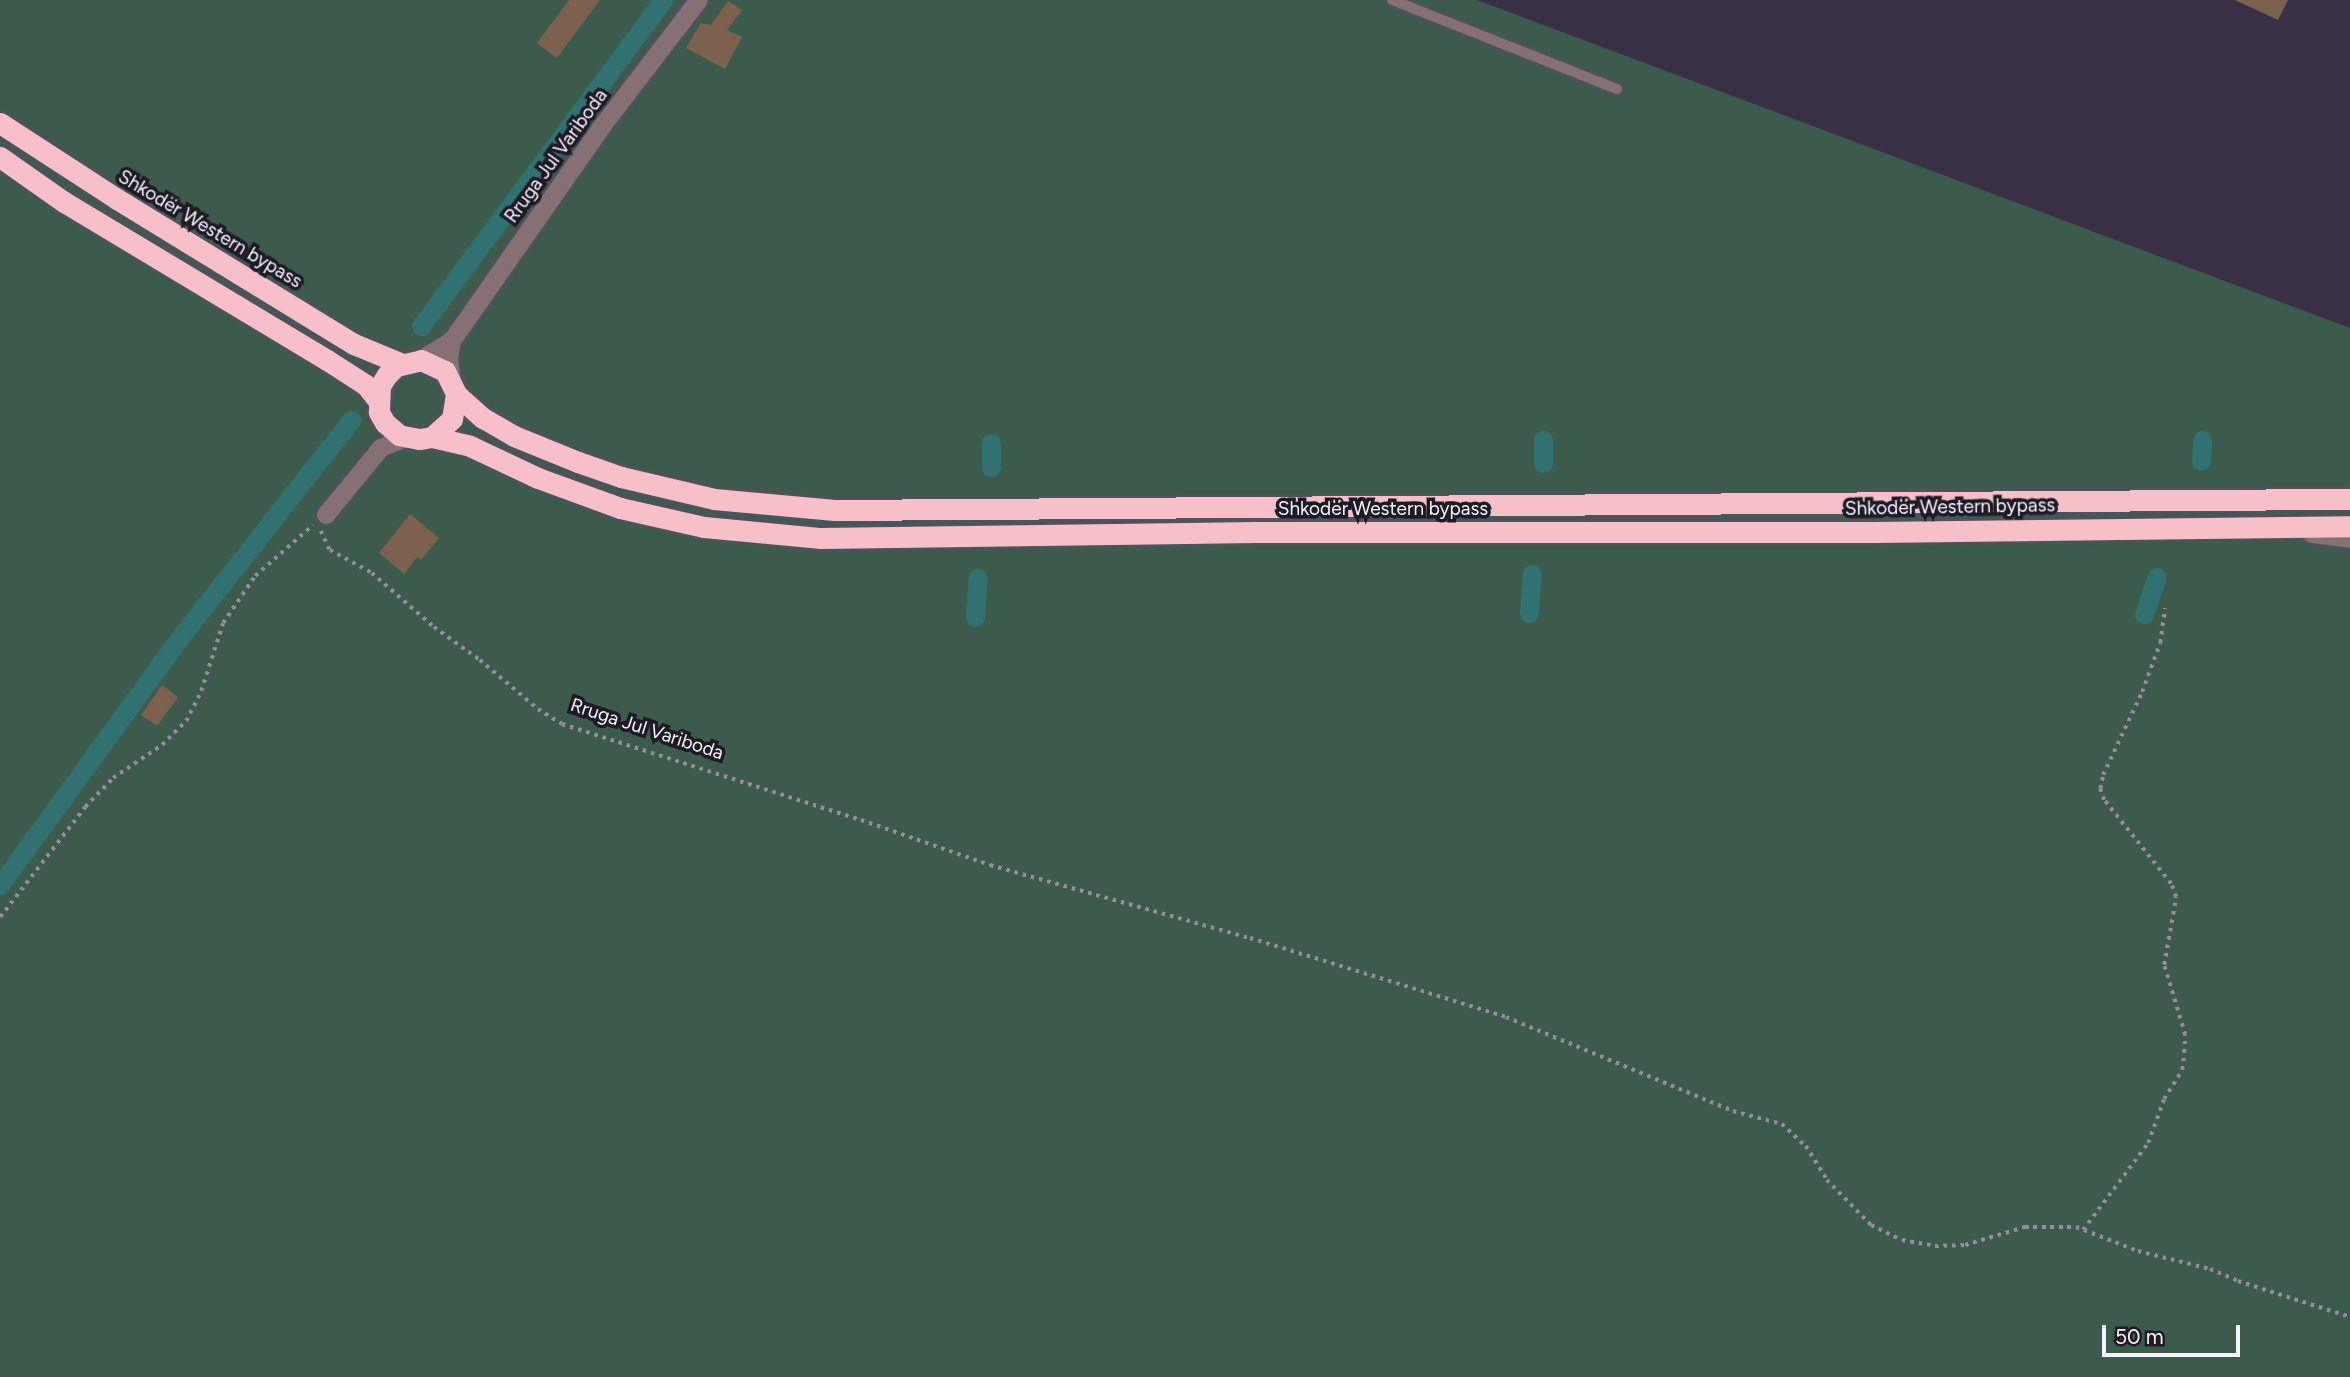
<!DOCTYPE html>
<meta charset="utf-8">
<style>
body{margin:0}
#map{position:relative;width:2350px;height:1377px;overflow:hidden;background:#393048;font-family:Figtree,sans-serif}
div>[style]{position:absolute}
.green>*{inset:0;background:#3d5b4c}
.canal>*{height:19px;margin:-9.5px;padding:0 9.5px;transform-origin:9.5px;border-radius:9.5px;background:#317171}
.building>*{inset:0;background:#7c614f}
.path>*{height:3.5px;margin-top:-1.75px;transform-origin:0;background:repeating-linear-gradient(90deg,#938d9f 0 3.5px,transparent 0 8.5px)}
.roads{filter:drop-shadow(0 0 2px #574f65) drop-shadow(0 0 2px #574f65)}
.lane>*{height:10px;margin:-5px;padding:0 5px;transform-origin:5px;border-radius:5px;background:#877073}
.street>*{height:18px;margin:-9px;padding:0 9px;transform-origin:9px;border-radius:9px;background:#877073}
.highway>*{height:21px;margin:-10.5px;padding:0 10.5px;transform-origin:10.5px;border-radius:10.5px;background:#f7c0c8}
span{translate:-50% -50%;white-space:nowrap;text-align:center;line-height:1.15;-webkit-text-stroke:7px #1e1a26;paint-order:stroke}
.street-label{font-size:19px;color:#f6f2ff}
.scale{position:absolute;left:2102px;top:1325px;width:138px;height:32px;box-sizing:border-box;border:4px solid #f6f2ff;border-top:0;padding-left:9px;font-size:21px;line-height:24px;white-space:nowrap;color:#f6f2ff;-webkit-text-stroke:5px #1e1a26;paint-order:stroke}
</style>
<div id="map">
<div class="green">
<i style="clip-path:polygon(0 0,1477px 0,2350px 328px,2350px 1377px,0 1377px)"></i>
</div>
<div class="canal">
<i style="left:421px;top:326px;width:406px;rotate:-53.4deg"></i>
<i style="left:2201px;top:461px;width:21px;rotate:-87deg"></i>
<i style="left:1543px;top:463px;width:23px;rotate:-90deg"></i>
<i style="left:991px;top:467px;width:24px;rotate:-90deg"></i>
<i style="left:1529px;top:613px;width:39px;rotate:-86deg"></i>
<i style="left:2144px;top:614px;width:39px;rotate:-71deg"></i>
<i style="left:975px;top:617px;width:39px;rotate:-86deg"></i>
<i style="left:0;top:885px;width:303px;rotate:-54deg"></i>
<i style="left:178px;top:640px;width:280px;rotate:-51.8deg"></i>
</div>
<div class="building">
<i style="clip-path:polygon(569px 0,600px 0,557px 58px,537px 43px)"></i>
<i style="clip-path:polygon(2235px 0,2288px 0,2278px 20px)"></i>
<i style="clip-path:polygon(728px 1px,742px 10px,727px 30px,742px 37px,725px 69px,686px 48px,701px 23px,711px 25px)"></i>
<i style="clip-path:polygon(410px 514px,439px 538px,421px 560px,417px 557px,404px 574px,379px 553px)"></i>
<i style="clip-path:polygon(162px 685px,178px 697px,157px 726px,141px 715px)"></i>
</div>
<div class="path">
<i style="left:321px;top:531px;width:21px;rotate:65deg"></i>
<i style="left:330px;top:550px;width:48px;rotate:28.7deg"></i>
<i style="left:372px;top:573px;width:82px;rotate:41.1deg"></i>
<i style="left:434px;top:627px;width:57px;rotate:35.7deg"></i>
<i style="left:480px;top:660px;width:76px;rotate:40.2deg"></i>
<i style="left:538px;top:709px;width:28px;rotate:32deg"></i>
<i style="left:562px;top:724px;width:314px;rotate:17.8deg"></i>
<i style="left:861px;top:820px;width:137px;rotate:19.2deg"></i>
<i style="left:990px;top:865px;width:270px;rotate:15.7deg"></i>
<i style="left:1250px;top:938px;width:268px;rotate:17.1deg"></i>
<i style="left:1506px;top:1017px;width:246px;rotate:22.5deg"></i>
<i style="left:1733px;top:1111px;width:51px;rotate:14.9deg"></i>
<i style="left:1782px;top:1124px;width:33px;rotate:43deg"></i>
<i style="left:1806px;top:1146px;width:40px;rotate:58deg"></i>
<i style="left:1827px;top:1180px;width:63px;rotate:45.6deg"></i>
<i style="left:1871px;top:1225px;width:34px;rotate:26deg"></i>
<i style="left:1902px;top:1240px;width:34px;rotate:10deg"></i>
<i style="left:1935px;top:1246px;width:30px;rotate:-2deg"></i>
<i style="left:1965px;top:1245px;width:63px;rotate:-16.7deg"></i>
<i style="left:2025px;top:1227px;width:51px"></i>
<i style="left:2076px;top:1227px;width:66px;rotate:21.2deg"></i>
<i style="left:2138px;top:1251px;width:74px;rotate:14deg"></i>
<i style="left:2210px;top:1269px;width:30px;rotate:23deg"></i>
<i style="left:2238px;top:1281px;width:118px;rotate:17.8deg"></i>
<i style="left:0;top:917px;width:139px;rotate:-52.3deg"></i>
<i style="left:85px;top:807px;width:40px;rotate:-46deg"></i>
<i style="left:113px;top:778px;width:59px;rotate:-34deg"></i>
<i style="left:162px;top:745px;width:34px;rotate:-45deg"></i>
<i style="left:186px;top:721px;width:34px;rotate:-63deg"></i>
<i style="left:201px;top:691px;width:71px;rotate:-72.1deg"></i>
<i style="left:223px;top:623px;width:57px;rotate:-55.8deg"></i>
<i style="left:255px;top:576px;width:77px;rotate:-41.3deg"></i>
<i style="left:2083px;top:1230px;width:109px;rotate:-53.2deg"></i>
<i style="left:2148px;top:1143px;width:47px;rotate:-70deg"></i>
<i style="left:2164px;top:1099px;width:34px;rotate:-58deg"></i>
<i style="left:2182px;top:1070px;width:17px;rotate:-83deg"></i>
<i style="left:2184px;top:1053px;width:18px;rotate:-87deg"></i>
<i style="left:2185px;top:1035px;width:73px;rotate:-106.7deg"></i>
<i style="left:2164px;top:965px;width:69px;rotate:-80deg"></i>
<i style="left:2176px;top:897px;width:14px;rotate:-111deg"></i>
<i style="left:2171px;top:884px;width:107px;rotate:-128.6deg"></i>
<i style="left:2104px;top:800px;width:12px;rotate:-110deg"></i>
<i style="left:2100px;top:789px;width:14px;rotate:-78deg"></i>
<i style="left:2103px;top:775px;width:92px;rotate:-64.8deg"></i>
<i style="left:2142px;top:692px;width:52px;rotate:-69.8deg"></i>
<i style="left:2160px;top:643px;width:35px;rotate:-82deg"></i>
</div>
<div class="roads">
<div class="lane">
<i style="left:1392px;top:0;width:242px;rotate:21.6deg"></i>
</div>
<div class="street">
<i style="left:452px;top:341px;width:260px;rotate:-55deg"></i>
<i style="left:601px;top:128px;width:161px;rotate:-52.6deg"></i>
<i style="left:421px;top:360px;width:36px;rotate:-32deg"></i>
<i style="left:452px;top:341px;width:17px;rotate:100deg"></i>
<i style="left:449px;top:358px;width:24px;rotate:83deg"></i>
<i style="left:326px;top:515px;width:87px;rotate:-50.6deg"></i>
<i style="left:381px;top:448px;width:27px;rotate:-22deg"></i>
<i style="left:2312px;top:534px;width:38px;rotate:7deg"></i>
</div>
<div class="highway">
<i style="left:0;top:123px;width:140px;rotate:33deg"></i>
<i style="left:117px;top:199px;width:278px;rotate:31.5deg"></i>
<i style="left:354px;top:344px;width:52px;rotate:22.6deg"></i>
<i style="left:0;top:157px;width:78px;rotate:35.1deg"></i>
<i style="left:64px;top:202px;width:307px;rotate:31deg"></i>
<i style="left:327px;top:360px;width:46px;rotate:32.7deg"></i>
<i style="left:366px;top:385px;width:18px;rotate:52deg"></i>
<i style="left:456px;top:394px;width:25px;rotate:99deg"></i>
<i style="left:452px;top:419px;width:27px;rotate:138deg"></i>
<i style="left:432px;top:437px;width:13px;rotate:171deg"></i>
<i style="left:419px;top:439px;width:20px;rotate:-169deg"></i>
<i style="left:399px;top:435px;width:18px;rotate:-139deg"></i>
<i style="left:385px;top:423px;width:13px;rotate:-119deg"></i>
<i style="left:379px;top:412px;width:26px;rotate:-88deg"></i>
<i style="left:380px;top:386px;width:13px;rotate:-58deg"></i>
<i style="left:387px;top:375px;width:13px;rotate:-45deg"></i>
<i style="left:396px;top:366px;width:26px;rotate:-13deg"></i>
<i style="left:421px;top:360px;width:26px;rotate:25deg"></i>
<i style="left:445px;top:371px;width:25px;rotate:64deg"></i>
<i style="left:456px;top:394px;width:36px;rotate:42deg"></i>
<i style="left:483px;top:418px;width:36px;rotate:30deg"></i>
<i style="left:514px;top:436px;width:69px;rotate:22.1deg"></i>
<i style="left:578px;top:462px;width:46px;rotate:19.2deg"></i>
<i style="left:621px;top:477px;width:96px;rotate:13.3deg"></i>
<i style="left:714px;top:499px;width:121px;rotate:5.2deg"></i>
<i style="left:835px;top:510px;width:1515px;rotate:-0.42deg"></i>
<i style="left:432px;top:437px;width:39px;rotate:13deg"></i>
<i style="left:470px;top:446px;width:75px;rotate:25.2deg"></i>
<i style="left:538px;top:478px;width:87px;rotate:20.1deg"></i>
<i style="left:620px;top:508px;width:86px;rotate:12.7deg"></i>
<i style="left:704px;top:527px;width:118px;rotate:5.4deg"></i>
<i style="left:821px;top:538px;width:434px;rotate:-0.8deg"></i>
<i style="left:1255px;top:532px;width:620px"></i>
<i style="left:1875px;top:532px;width:475px;rotate:-0.7deg"></i>
</div>
</div>
<div class="street-label">
<span style="left:556px;top:156px;rotate:-54deg">Rruga Jul Variboda</span>
<span style="left:210px;top:229px;rotate:31deg">Shkodër Western bypass</span>
<span style="left:1950px;top:507px;rotate:-1deg">Shkodër Western bypass</span>
<span style="left:1383px;top:509px">Shkodër Western bypass</span>
<span style="left:647px;top:729px;rotate:18deg">Rruga Jul Variboda</span>
</div>
<div class="scale">50 m</div>
</div>
